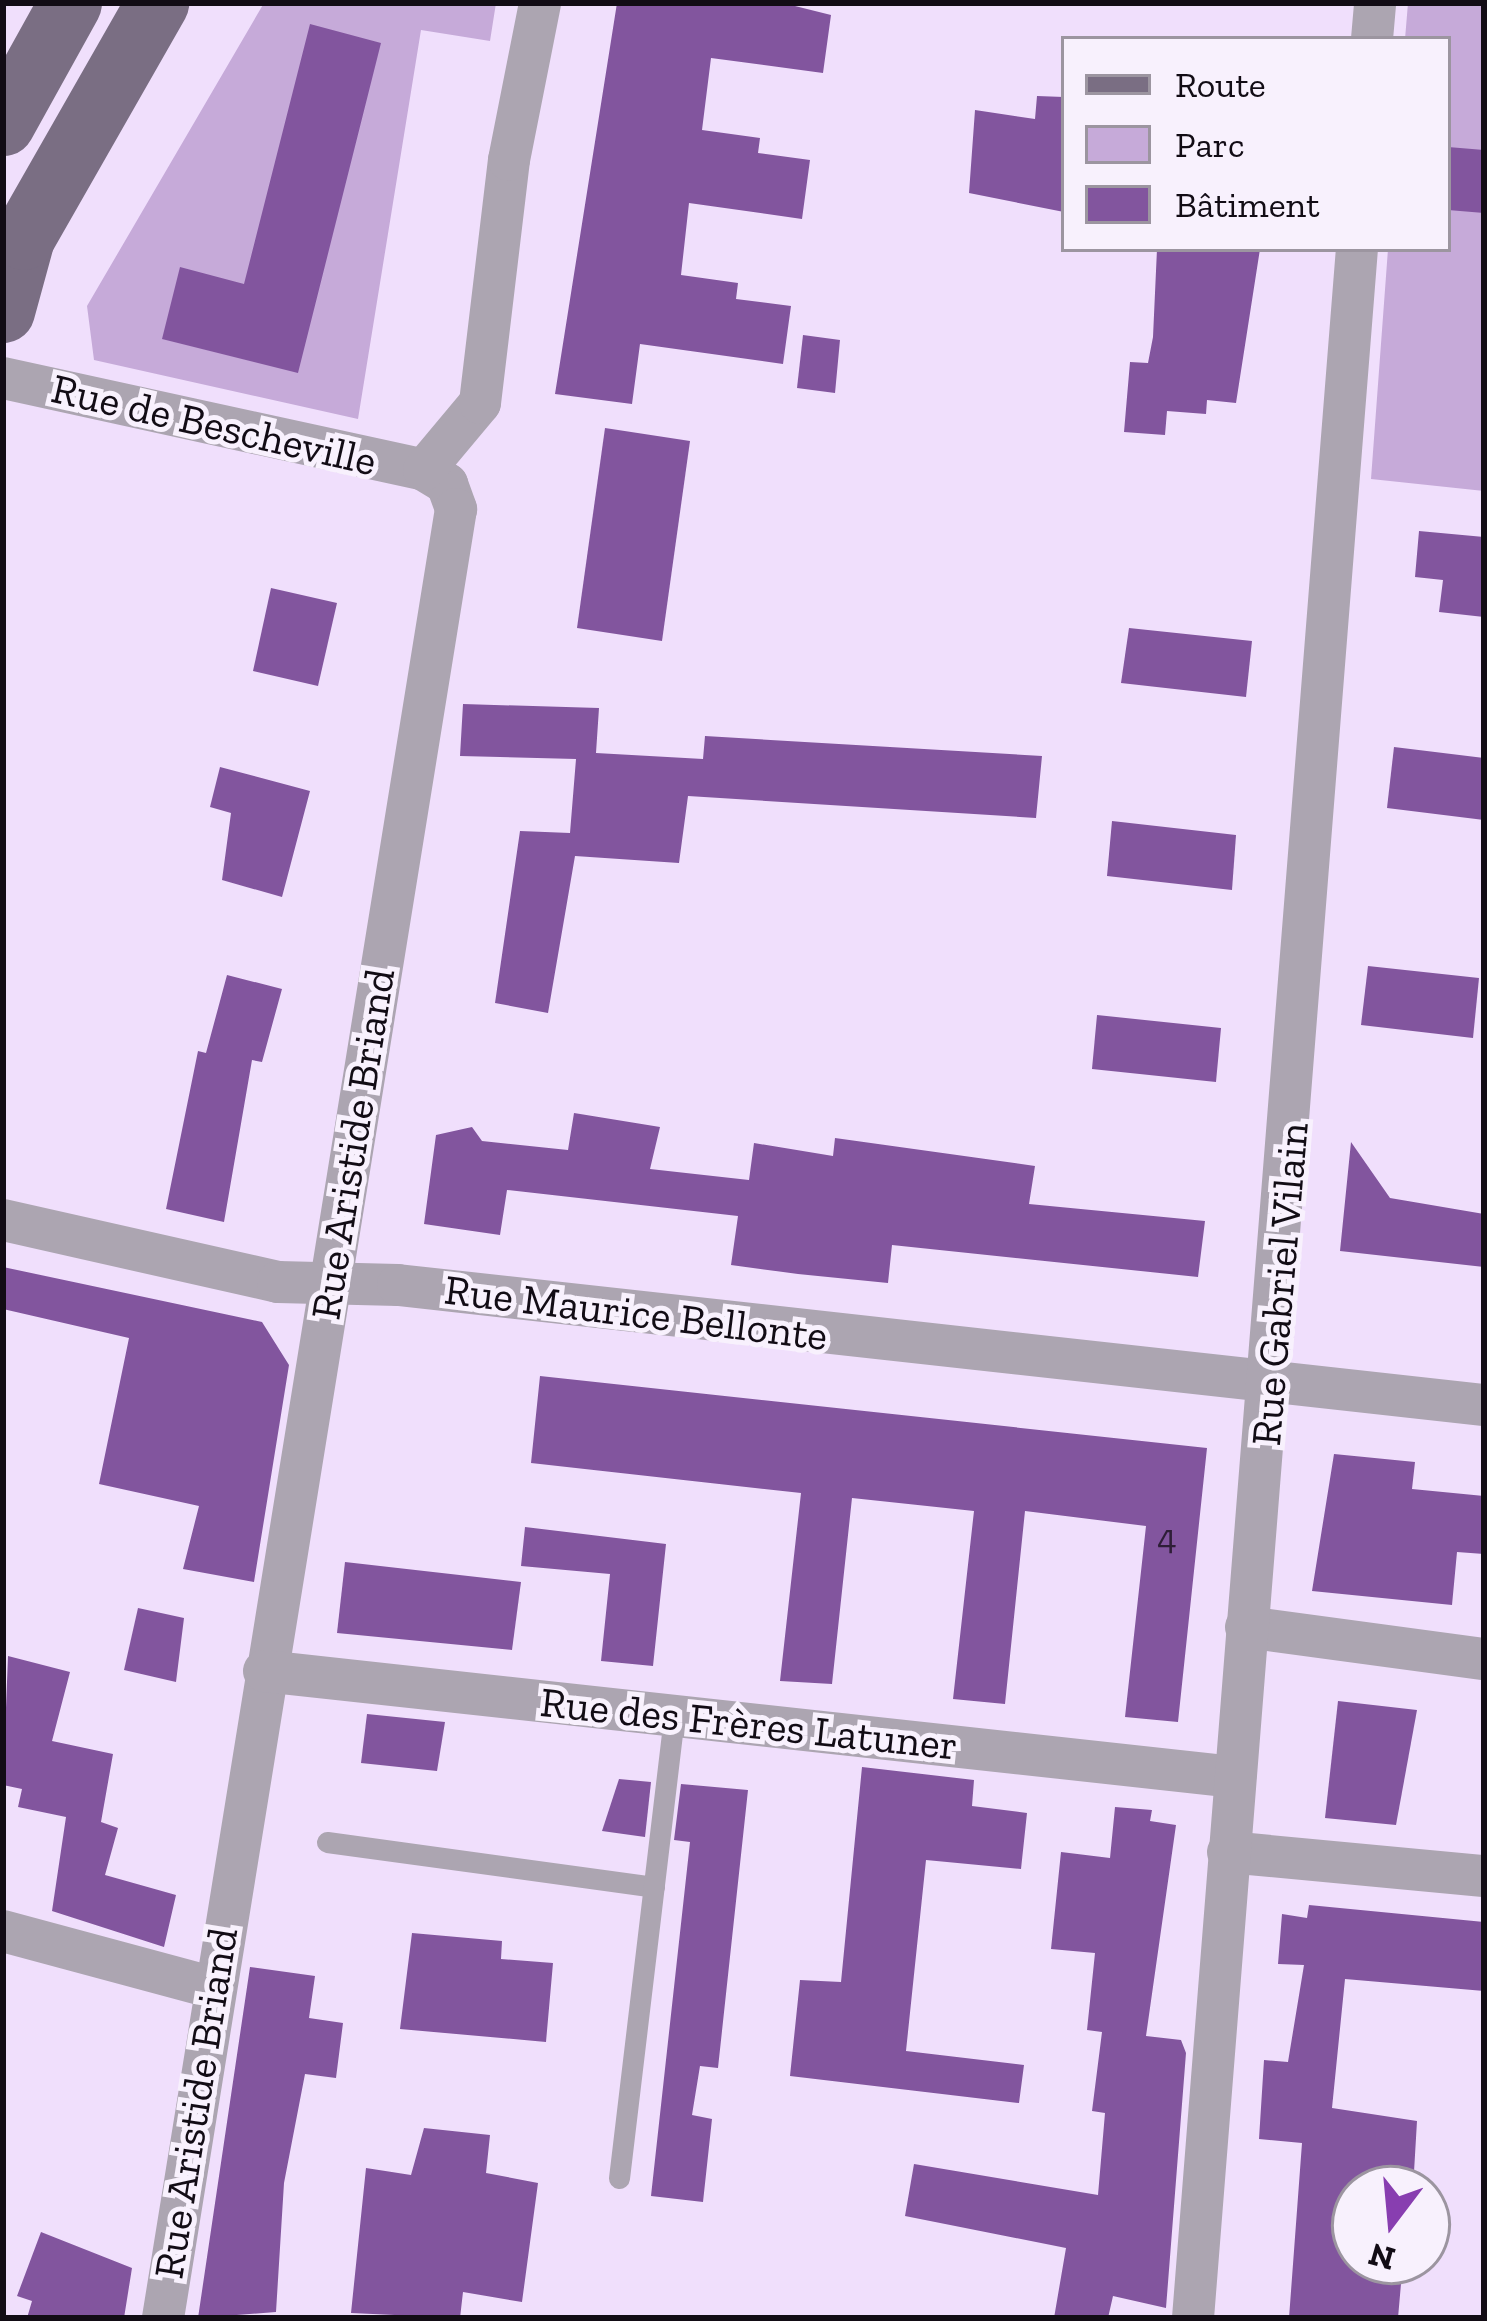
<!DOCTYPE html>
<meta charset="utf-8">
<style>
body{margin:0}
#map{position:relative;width:1487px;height:2321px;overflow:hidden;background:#f0dffc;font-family:"Zilla Slab",serif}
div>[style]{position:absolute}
.green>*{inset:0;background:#c6aad9}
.building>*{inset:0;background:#82559e}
.service>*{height:21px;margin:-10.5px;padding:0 10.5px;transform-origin:10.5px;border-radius:10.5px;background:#aca5b1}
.minor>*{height:42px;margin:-21px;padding:0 21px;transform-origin:21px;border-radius:21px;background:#aca5b1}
.primary>*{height:63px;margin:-31.5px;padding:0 31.5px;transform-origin:31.5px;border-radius:31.5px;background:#7a6e83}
span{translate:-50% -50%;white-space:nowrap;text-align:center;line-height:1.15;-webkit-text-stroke:10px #f8f1fd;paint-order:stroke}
.number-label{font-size:36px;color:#2e1e37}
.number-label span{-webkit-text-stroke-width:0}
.street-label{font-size:42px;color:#120c15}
.frame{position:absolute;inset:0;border:6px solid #120c15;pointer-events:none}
.legend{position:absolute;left:1061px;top:36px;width:390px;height:216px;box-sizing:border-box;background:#f8f1fd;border:3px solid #9c95a0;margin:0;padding:15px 21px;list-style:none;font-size:36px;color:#120c15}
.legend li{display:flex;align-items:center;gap:24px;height:60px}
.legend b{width:60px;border:3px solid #9c95a0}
.north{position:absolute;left:1331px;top:2165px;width:120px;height:120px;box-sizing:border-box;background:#f8f1fd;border:3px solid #9c95a0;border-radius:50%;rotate:196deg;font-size:33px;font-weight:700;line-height:48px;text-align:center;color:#120c15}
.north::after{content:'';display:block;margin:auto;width:42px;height:54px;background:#883eb0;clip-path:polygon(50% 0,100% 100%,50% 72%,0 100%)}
</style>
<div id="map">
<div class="green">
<i style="clip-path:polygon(264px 3px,496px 3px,490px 41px,421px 30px,358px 419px,94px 360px,87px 306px)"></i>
<i style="clip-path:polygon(1408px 3px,1484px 3px,1484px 491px,1371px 479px,1388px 249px,1448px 249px,1448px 39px,1405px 39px)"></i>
</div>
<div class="building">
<i style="clip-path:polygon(617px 3px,783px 3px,831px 15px,823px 73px,711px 58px,702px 130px,760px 138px,758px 153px,810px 160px,802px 219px,689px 203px,681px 275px,738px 283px,736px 299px,791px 306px,783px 364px,640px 344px,632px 404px,555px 394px)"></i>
<i style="clip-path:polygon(310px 24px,381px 43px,298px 373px,162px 339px,180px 267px,244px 284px)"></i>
<i style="clip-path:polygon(1037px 96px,1064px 97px,1064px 212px,969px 193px,975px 110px,1035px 119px)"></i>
<i style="clip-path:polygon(1448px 147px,1484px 150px,1484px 213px,1448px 210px)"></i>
<i style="clip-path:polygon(1157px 249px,1260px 249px,1236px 403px,1207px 400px,1206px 414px,1167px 411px,1165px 435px,1124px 432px,1130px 362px,1148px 363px,1153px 337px)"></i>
<i style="clip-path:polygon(803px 335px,840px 340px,835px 393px,797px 388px)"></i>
<i style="clip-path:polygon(605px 428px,690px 441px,662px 641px,577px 628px)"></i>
<i style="clip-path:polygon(1419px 531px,1484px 537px,1484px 617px,1439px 612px,1443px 580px,1415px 577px)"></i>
<i style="clip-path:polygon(271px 588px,337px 603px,318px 686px,253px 671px)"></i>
<i style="clip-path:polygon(1129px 628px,1252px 641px,1246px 697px,1121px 683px)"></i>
<i style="clip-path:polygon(463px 704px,599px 708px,596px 753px,703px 759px,705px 736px,1042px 756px,1036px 818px,688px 796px,679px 863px,575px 856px,548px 1013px,495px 1003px,520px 831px,570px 833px,576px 759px,460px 756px)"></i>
<i style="clip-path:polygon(1394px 747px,1484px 758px,1484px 820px,1387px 808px)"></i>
<i style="clip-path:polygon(220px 767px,310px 791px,282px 897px,222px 880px,231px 813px,210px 807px)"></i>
<i style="clip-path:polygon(1112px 821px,1236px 835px,1232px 890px,1107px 876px)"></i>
<i style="clip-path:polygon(1368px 966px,1479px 978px,1473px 1038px,1361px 1025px)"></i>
<i style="clip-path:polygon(227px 975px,282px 989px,262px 1062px,252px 1060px,224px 1222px,166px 1209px,198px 1051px,206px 1053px)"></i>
<i style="clip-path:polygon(1097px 1015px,1221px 1028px,1216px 1082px,1092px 1069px)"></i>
<i style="clip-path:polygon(574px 1113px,660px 1127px,650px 1169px,749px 1180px,754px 1143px,833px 1156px,835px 1138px,1035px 1166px,1029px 1204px,1205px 1221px,1198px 1277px,892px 1245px,888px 1283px,798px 1274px,731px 1265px,738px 1216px,507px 1190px,500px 1235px,424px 1224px,436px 1135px,472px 1127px,482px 1141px,568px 1150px)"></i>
<i style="clip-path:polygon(1351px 1142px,1390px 1198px,1484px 1214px,1484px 1267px,1340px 1251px)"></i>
<i style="clip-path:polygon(3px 1267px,262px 1322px,289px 1365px,254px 1582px,183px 1569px,199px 1506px,99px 1484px,129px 1338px,3px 1309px)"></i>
<i style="clip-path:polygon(540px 1376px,1207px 1448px,1178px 1722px,1125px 1717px,1146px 1526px,1025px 1511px,1005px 1704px,953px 1699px,974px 1511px,852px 1498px,832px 1684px,780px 1681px,801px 1493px,531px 1463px)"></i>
<i style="clip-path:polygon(1334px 1454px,1415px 1462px,1412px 1489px,1484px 1496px,1484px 1554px,1457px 1552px,1452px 1605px,1312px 1591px)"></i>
<i style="clip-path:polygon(525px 1527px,666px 1544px,653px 1666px,601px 1661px,610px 1574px,521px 1566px)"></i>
<i style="clip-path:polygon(345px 1562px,521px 1582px,512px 1650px,337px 1633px)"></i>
<i style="clip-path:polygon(138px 1608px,184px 1618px,176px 1682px,124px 1670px)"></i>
<i style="clip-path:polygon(8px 1656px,70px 1672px,52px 1741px,113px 1754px,101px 1822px,118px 1828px,105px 1875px,176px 1895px,164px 1947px,52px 1911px,66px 1817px,18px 1807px,22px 1789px,3px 1785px)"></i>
<i style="clip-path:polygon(1338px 1701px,1417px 1710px,1396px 1825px,1325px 1818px)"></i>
<i style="clip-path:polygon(367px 1714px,445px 1722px,437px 1771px,361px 1763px)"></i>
<i style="clip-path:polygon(862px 1767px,974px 1780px,972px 1806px,1027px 1813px,1021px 1869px,926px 1860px,906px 2051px,1024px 2065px,1019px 2103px,790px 2076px,800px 1980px,841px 1982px)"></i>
<i style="clip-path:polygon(619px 1779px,651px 1782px,645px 1837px,602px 1831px)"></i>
<i style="clip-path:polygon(681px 1784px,748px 1790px,718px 2068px,700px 2066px,692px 2115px,712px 2119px,703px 2202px,651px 2196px,690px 1842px,674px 1840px)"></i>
<i style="clip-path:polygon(1115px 1807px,1152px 1810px,1150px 1821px,1176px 1825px,1146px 2036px,1181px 2040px,1186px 2053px,1166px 2308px,1113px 2296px,1108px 2318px,1054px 2318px,1066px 2248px,905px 2216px,914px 2164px,1098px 2195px,1105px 2113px,1092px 2111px,1102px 2032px,1087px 2030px,1095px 1953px,1051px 1949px,1061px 1852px,1110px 1858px)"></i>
<i style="clip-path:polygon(1309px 1905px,1484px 1922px,1484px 1991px,1345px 1979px,1332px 2108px,1417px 2121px,1414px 2172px,1383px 2169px,1379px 2189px,1349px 2189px,1344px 2261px,1403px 2261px,1398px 2318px,1289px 2318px,1302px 2143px,1259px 2139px,1264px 2060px,1288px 2062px,1304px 1965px,1278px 1964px,1282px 1914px,1307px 1918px)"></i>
<i style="clip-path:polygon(412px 1933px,502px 1941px,501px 1959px,553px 1963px,546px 2042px,400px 2029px)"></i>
<i style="clip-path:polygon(250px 1967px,315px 1976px,309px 2018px,343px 2023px,336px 2078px,305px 2074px,284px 2183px,276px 2312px,198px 2318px)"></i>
<i style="clip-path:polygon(424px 2128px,490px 2135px,486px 2173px,538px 2183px,522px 2302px,463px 2292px,460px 2318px,351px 2313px,366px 2168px,411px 2175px)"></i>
<i style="clip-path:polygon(41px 2232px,132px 2268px,124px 2318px,27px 2318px,32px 2301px,17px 2296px)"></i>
</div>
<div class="service">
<i style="left:327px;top:1842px;width:330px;rotate:7.8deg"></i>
<i style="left:619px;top:2178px;width:465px;rotate:-83.2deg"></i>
</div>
<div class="minor">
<i style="left:1372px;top:39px;width:36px;rotate:-85deg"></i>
<i style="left:3px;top:378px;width:431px;rotate:12.3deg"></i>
<i style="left:424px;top:470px;width:27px;rotate:31deg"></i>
<i style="left:447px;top:484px;width:27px;rotate:70deg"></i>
<i style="left:456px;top:509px;width:1833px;rotate:99.2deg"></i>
<i style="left:424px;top:470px;width:87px;rotate:-50.1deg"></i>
<i style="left:480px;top:403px;width:245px;rotate:-83.2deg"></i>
<i style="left:509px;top:160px;width:160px;rotate:-78.8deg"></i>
<i style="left:3px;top:1220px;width:282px;rotate:12.7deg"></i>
<i style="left:278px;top:1282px;width:120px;rotate:1.4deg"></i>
<i style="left:398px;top:1285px;width:1093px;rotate:6.31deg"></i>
<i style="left:1246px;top:1627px;width:240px;rotate:7.7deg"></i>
<i style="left:264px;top:1671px;width:977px;rotate:6.23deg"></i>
<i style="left:1228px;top:1852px;width:257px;rotate:5.4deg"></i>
<i style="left:3px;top:1931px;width:219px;rotate:15.1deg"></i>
<i style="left:1193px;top:2318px;width:2075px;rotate:-85.47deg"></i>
</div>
<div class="primary">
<i style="left:3px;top:124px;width:138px;rotate:-61deg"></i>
<i style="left:3px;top:311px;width:76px;rotate:-74.7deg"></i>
<i style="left:23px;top:238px;width:271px;rotate:-60.3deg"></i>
</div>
<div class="number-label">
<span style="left:1167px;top:1537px">4</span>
</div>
<div class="street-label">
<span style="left:214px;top:425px;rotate:13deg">Rue de Bescheville</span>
<span style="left:353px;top:1144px;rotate:-81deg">Rue Aristide Briand</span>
<span style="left:1280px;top:1284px;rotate:-85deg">Rue Gabriel Vilain</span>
<span style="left:636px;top:1313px;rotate:7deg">Rue Maurice Bellonte</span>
<span style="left:749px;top:1724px;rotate:6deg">Rue des Frères Latuner</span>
<span style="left:196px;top:2103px;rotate:-81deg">Rue Aristide Briand</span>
</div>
<div class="frame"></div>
<ul class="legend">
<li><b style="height:15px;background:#7a6e83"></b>Route</li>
<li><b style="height:33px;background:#c6aad9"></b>Parc</li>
<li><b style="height:33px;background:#82559e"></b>Bâtiment</li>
</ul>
<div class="north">N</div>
</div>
